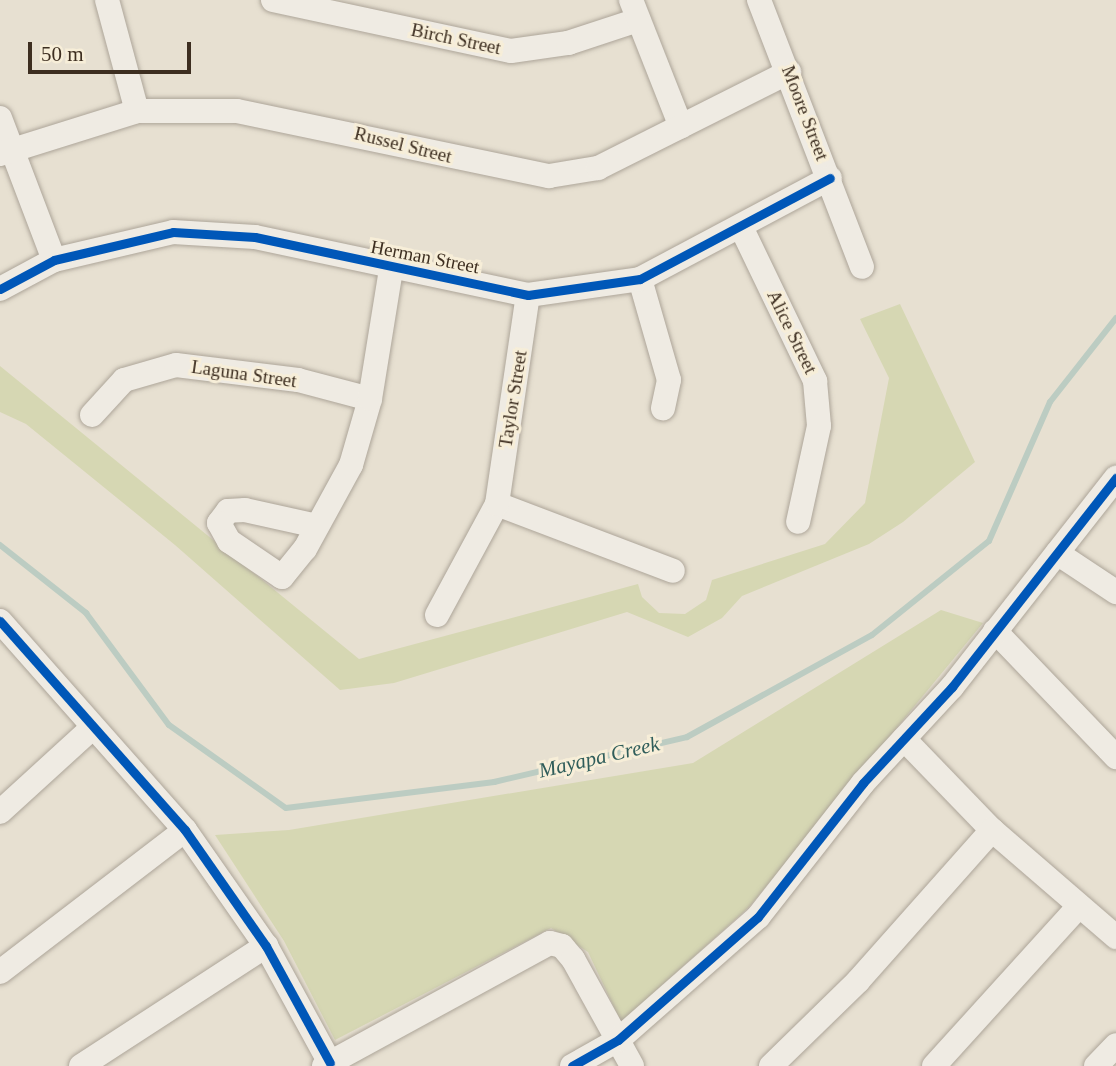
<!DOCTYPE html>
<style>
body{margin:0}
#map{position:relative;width:1116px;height:1066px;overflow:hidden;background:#e7e0d1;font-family:"Times New Roman",serif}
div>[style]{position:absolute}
.green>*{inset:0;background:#d6d7b3}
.stream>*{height:6px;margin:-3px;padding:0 3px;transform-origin:3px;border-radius:3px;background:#bcccc2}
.roads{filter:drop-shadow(0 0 2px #ada599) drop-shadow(0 0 2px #ada599)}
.street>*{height:24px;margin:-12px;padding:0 12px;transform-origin:12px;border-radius:12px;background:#efebe3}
.cycleway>*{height:9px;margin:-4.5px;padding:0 4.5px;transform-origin:4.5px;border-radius:4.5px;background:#0057b8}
span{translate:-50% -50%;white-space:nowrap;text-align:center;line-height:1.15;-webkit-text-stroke:6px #f7eed8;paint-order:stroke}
.street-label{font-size:19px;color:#3d2e20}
.water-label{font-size:21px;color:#2f5d5a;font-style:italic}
.scale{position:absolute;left:28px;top:42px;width:163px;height:32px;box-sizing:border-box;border:4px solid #3d2e20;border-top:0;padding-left:9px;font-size:21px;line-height:24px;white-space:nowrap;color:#3d2e20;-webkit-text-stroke:5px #f7eed8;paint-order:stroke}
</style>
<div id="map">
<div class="green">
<i style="clip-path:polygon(900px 304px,975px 462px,903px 522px,869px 544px,742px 596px,722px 618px,688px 637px,627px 612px,394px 683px,340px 690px,175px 545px,26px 424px,0 412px,0 366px,359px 659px,638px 584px,642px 597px,659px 613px,685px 614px,706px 600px,712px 580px,825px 544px,865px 503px,889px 378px,860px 319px)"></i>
<i style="clip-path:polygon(941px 610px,983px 623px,749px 907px,621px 1022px,588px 952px,551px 928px,335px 1040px,284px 941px,215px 835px,289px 830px,693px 763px)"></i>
</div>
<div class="stream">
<i style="left:0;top:545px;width:110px;rotate:38.3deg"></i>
<i style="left:86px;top:613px;width:139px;rotate:53.5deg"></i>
<i style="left:169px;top:725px;width:143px;rotate:35.4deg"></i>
<i style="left:286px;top:808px;width:210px;rotate:-7.1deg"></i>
<i style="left:494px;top:782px;width:198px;rotate:-13.1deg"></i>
<i style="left:687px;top:737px;width:211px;rotate:-28.9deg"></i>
<i style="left:872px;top:635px;width:150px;rotate:-38.8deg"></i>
<i style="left:989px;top:541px;width:152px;rotate:-66.3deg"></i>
<i style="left:1050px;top:402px;width:107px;rotate:-51.8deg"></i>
</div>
<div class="roads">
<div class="street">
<i style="left:107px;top:0;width:115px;rotate:74.9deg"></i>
<i style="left:273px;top:0;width:243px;rotate:12.1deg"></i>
<i style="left:511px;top:51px;width:58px;rotate:-8deg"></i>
<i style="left:568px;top:43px;width:74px;rotate:-18.2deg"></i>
<i style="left:631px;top:0;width:136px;rotate:68.5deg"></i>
<i style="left:759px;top:0;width:286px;rotate:68.9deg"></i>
<i style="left:0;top:118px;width:152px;rotate:69.2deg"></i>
<i style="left:0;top:154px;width:144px;rotate:-17.4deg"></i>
<i style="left:137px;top:111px;width:100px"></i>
<i style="left:237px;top:111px;width:319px;rotate:11.8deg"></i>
<i style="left:549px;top:176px;width:50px;rotate:-9.3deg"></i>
<i style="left:598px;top:168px;width:214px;rotate:-26.7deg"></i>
<i style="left:742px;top:229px;width:169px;rotate:64.3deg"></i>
<i style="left:815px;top:381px;width:45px;rotate:84.9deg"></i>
<i style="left:819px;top:426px;width:98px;rotate:102.3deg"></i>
<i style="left:640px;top:279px;width:105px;rotate:74deg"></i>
<i style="left:669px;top:380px;width:29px;rotate:102deg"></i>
<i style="left:0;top:289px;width:61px;rotate:-28.2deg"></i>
<i style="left:54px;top:260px;width:122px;rotate:-13.2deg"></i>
<i style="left:173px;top:232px;width:82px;rotate:3.5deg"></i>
<i style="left:255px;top:237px;width:279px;rotate:12deg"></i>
<i style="left:528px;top:295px;width:113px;rotate:-8.1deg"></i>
<i style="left:640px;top:279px;width:215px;rotate:-28deg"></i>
<i style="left:92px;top:415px;width:47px;rotate:-47.6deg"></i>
<i style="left:124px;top:380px;width:54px;rotate:-16.1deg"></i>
<i style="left:176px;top:365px;width:123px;rotate:7deg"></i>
<i style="left:298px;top:380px;width:74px;rotate:14.8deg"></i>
<i style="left:497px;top:504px;width:188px;rotate:20.8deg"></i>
<i style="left:317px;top:526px;width:74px;rotate:-167.5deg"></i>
<i style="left:245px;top:510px;width:17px;rotate:177deg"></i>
<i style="left:228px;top:511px;width:15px;rotate:127deg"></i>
<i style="left:219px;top:523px;width:21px;rotate:61deg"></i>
<i style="left:229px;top:541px;width:64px;rotate:34.2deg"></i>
<i style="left:282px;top:577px;width:36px;rotate:-51deg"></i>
<i style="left:305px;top:549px;width:96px;rotate:-61.3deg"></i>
<i style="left:351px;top:465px;width:69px;rotate:-73.9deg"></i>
<i style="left:370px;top:399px;width:132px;rotate:-80.8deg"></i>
<i style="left:1057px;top:553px;width:71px;rotate:33.5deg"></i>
<i style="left:437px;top:615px;width:126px;rotate:-61.6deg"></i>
<i style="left:497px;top:504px;width:211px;rotate:-81.6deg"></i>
<i style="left:0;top:621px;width:279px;rotate:48.5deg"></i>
<i style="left:185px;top:830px;width:141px;rotate:55.1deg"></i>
<i style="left:266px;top:946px;width:133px;rotate:61.3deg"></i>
<i style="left:995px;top:631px;width:175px;rotate:46.2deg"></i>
<i style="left:904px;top:739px;width:127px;rotate:46deg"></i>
<i style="left:992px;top:830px;width:164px;rotate:40.8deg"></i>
<i style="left:0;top:812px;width:123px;rotate:-42.4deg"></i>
<i style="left:0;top:972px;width:233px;rotate:-37.5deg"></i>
<i style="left:81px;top:1066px;width:221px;rotate:-33deg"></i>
<i style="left:324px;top:1066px;width:257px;rotate:-28.6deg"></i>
<i style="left:550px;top:943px;width:12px;rotate:14deg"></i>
<i style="left:562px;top:946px;width:17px;rotate:50deg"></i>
<i style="left:573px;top:959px;width:122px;rotate:61.1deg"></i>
<i style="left:572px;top:1066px;width:53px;rotate:-29.5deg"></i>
<i style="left:618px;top:1040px;width:186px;rotate:-41.3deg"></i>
<i style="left:758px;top:917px;width:170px;rotate:-51.9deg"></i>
<i style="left:863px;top:783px;width:131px;rotate:-47.2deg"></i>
<i style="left:952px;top:687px;width:266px;rotate:-51.9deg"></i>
<i style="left:771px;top:1066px;width:122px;rotate:-44.3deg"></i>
<i style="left:858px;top:981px;width:202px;rotate:-48.4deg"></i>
<i style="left:934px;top:1066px;width:216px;rotate:-47.8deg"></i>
<i style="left:1096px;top:1066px;width:29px;rotate:-46deg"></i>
</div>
</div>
<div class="cycleway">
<i style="left:0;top:289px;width:61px;rotate:-28.2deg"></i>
<i style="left:54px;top:260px;width:122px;rotate:-13.2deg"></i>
<i style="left:173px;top:232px;width:82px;rotate:3.5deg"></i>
<i style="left:255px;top:237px;width:279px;rotate:12deg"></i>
<i style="left:528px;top:295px;width:113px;rotate:-8.1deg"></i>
<i style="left:640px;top:279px;width:215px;rotate:-28deg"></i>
<i style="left:0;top:621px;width:279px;rotate:48.5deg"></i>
<i style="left:185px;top:830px;width:141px;rotate:55.1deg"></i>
<i style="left:266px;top:946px;width:133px;rotate:61.3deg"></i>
<i style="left:572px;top:1066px;width:53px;rotate:-29.5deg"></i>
<i style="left:618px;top:1040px;width:186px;rotate:-41.3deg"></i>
<i style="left:758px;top:917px;width:170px;rotate:-51.9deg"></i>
<i style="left:863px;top:783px;width:131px;rotate:-47.2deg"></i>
<i style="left:952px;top:687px;width:266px;rotate:-51.9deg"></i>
</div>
<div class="street-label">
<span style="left:456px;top:39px;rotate:12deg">Birch Street</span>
<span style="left:805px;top:113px;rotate:69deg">Moore Street</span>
<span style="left:403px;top:145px;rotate:14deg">Russel Street</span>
<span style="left:425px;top:257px;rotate:11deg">Herman Street</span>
<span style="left:792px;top:332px;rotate:64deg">Alice Street</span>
<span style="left:244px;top:374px;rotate:8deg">Laguna Street</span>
<span style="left:513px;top:399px;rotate:-81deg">Taylor Street</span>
</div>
<div class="water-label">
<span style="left:599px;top:757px;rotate:-13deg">Mayapa Creek</span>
</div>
<div class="scale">50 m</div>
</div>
